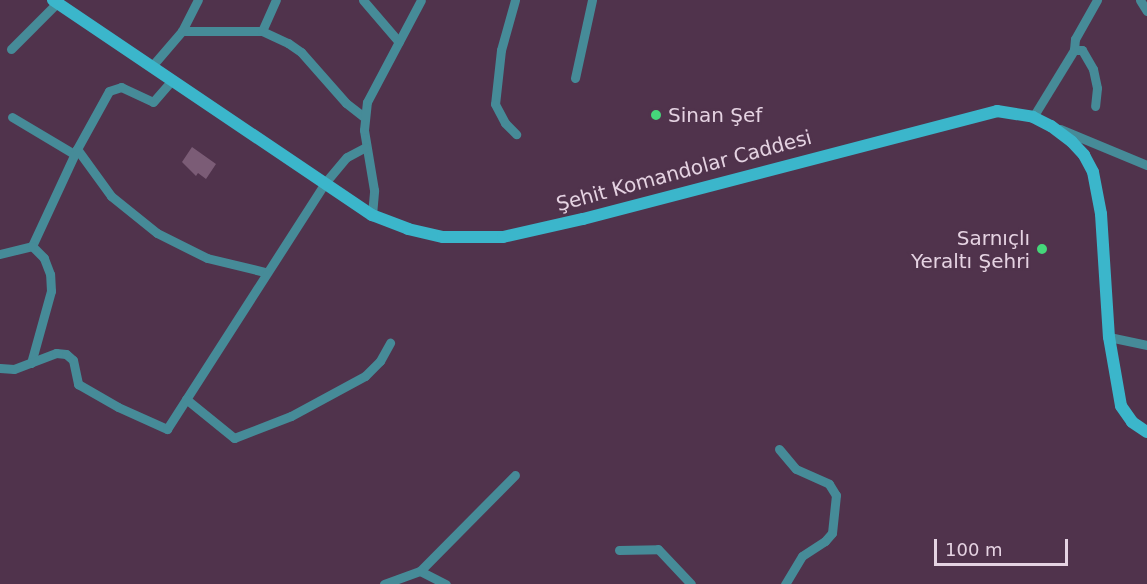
<!DOCTYPE html>
<meta charset="utf-8">
<style>
body{margin:0}
#map{position:relative;width:1147px;height:584px;overflow:hidden;background:#50334c;font-family:"DejaVu Sans",sans-serif}
div>[style]{position:absolute}
.building>*{inset:0;background:#7b5c76}
.street>*{height:9px;margin:-4.5px;padding:0 4.5px;transform-origin:4.5px;border-radius:4.5px;background:#468b98}
.secondary>*{height:12px;margin:-6px;padding:0 6px;transform-origin:6px;border-radius:6px;background:#3bb6cb}
.dots>*{width:16px;height:16px;translate:-50% -50%;box-sizing:border-box;border:3px solid #50334c;border-radius:50%}
span{translate:-50% -50%;white-space:nowrap;text-align:center;line-height:1.15;-webkit-text-stroke:4.5px #50334c;paint-order:stroke}
.poi-label{font-size:20px;color:#e5d3e2}
.left{translate:0 -50%;text-align:left}
.right{translate:-100% -50%;text-align:right}
.street-label{font-size:20px;color:#e5d3e2}
.scale{position:absolute;left:934px;top:539px;width:134px;height:27px;box-sizing:border-box;border:3px solid #e5d3e2;border-top:0;padding-left:8px;font-size:18px;line-height:21px;white-space:nowrap;color:#e5d3e2;-webkit-text-stroke:4px #50334c;paint-order:stroke}
</style>
<div id="map">
<div class="building">
<i style="clip-path:polygon(192px 147px,216px 164px,206px 179px,198px 173px,196px 176px,182px 162px)"></i>
</div>
<div class="street">
<i style="left:363px;top:0;width:55px;rotate:49.4deg"></i>
<i style="left:515px;top:0;width:52px;rotate:105.6deg"></i>
<i style="left:501px;top:50px;width:54px;rotate:96.3deg"></i>
<i style="left:495px;top:104px;width:21px;rotate:62deg"></i>
<i style="left:505px;top:123px;width:16px;rotate:45deg"></i>
<i style="left:1140px;top:0;width:13px;rotate:58deg"></i>
<i style="left:182px;top:31px;width:80px"></i>
<i style="left:262px;top:31px;width:34px;rotate:-66deg"></i>
<i style="left:262px;top:31px;width:29px;rotate:25deg"></i>
<i style="left:288px;top:43px;width:16px;rotate:35deg"></i>
<i style="left:301px;top:52px;width:68px;rotate:48.6deg"></i>
<i style="left:346px;top:103px;width:23px;rotate:38deg"></i>
<i style="left:11px;top:49px;width:65px;rotate:-45deg"></i>
<i style="left:1074px;top:50px;width:8px"></i>
<i style="left:1082px;top:50px;width:22px;rotate:60deg"></i>
<i style="left:1093px;top:69px;width:19px;rotate:78deg"></i>
<i style="left:1097px;top:88px;width:18px;rotate:96deg"></i>
<i style="left:152px;top:66px;width:46px;rotate:-49.4deg"></i>
<i style="left:182px;top:31px;width:35px;rotate:-63deg"></i>
<i style="left:575px;top:78px;width:80px;rotate:-77.7deg"></i>
<i style="left:12px;top:117px;width:72px;rotate:30.8deg"></i>
<i style="left:1033px;top:117px;width:79px;rotate:-58.5deg"></i>
<i style="left:1074px;top:50px;width:11px;rotate:-85deg"></i>
<i style="left:1075px;top:39px;width:45px;rotate:-60.6deg"></i>
<i style="left:1060px;top:129px;width:94px;rotate:22.5deg"></i>
<i style="left:77px;top:149px;width:58px;rotate:54.1deg"></i>
<i style="left:111px;top:196px;width:59px;rotate:38.8deg"></i>
<i style="left:157px;top:233px;width:56px;rotate:26.6deg"></i>
<i style="left:207px;top:258px;width:60px;rotate:13.6deg"></i>
<i style="left:372px;top:215px;width:25px;rotate:-85deg"></i>
<i style="left:374px;top:190px;width:61px;rotate:-99.5deg"></i>
<i style="left:364px;top:130px;width:28px;rotate:-84deg"></i>
<i style="left:367px;top:102px;width:115px;rotate:-62.1deg"></i>
<i style="left:0;top:254px;width:33px;rotate:-14deg"></i>
<i style="left:32px;top:246px;width:107px;rotate:-65.1deg"></i>
<i style="left:77px;top:149px;width:66px;rotate:-61.1deg"></i>
<i style="left:109px;top:91px;width:13px;rotate:-18deg"></i>
<i style="left:121px;top:87px;width:35px;rotate:25deg"></i>
<i style="left:153px;top:102px;width:29px;rotate:-49deg"></i>
<i style="left:1109px;top:337px;width:39px;rotate:12deg"></i>
<i style="left:31px;top:363px;width:75px;rotate:-74.5deg"></i>
<i style="left:51px;top:291px;width:17px;rotate:-93deg"></i>
<i style="left:50px;top:274px;width:17px;rotate:-111deg"></i>
<i style="left:44px;top:258px;width:17px;rotate:-135deg"></i>
<i style="left:0;top:368px;width:14px;rotate:4deg"></i>
<i style="left:14px;top:369px;width:45px;rotate:-20.9deg"></i>
<i style="left:56px;top:353px;width:10px;rotate:6deg"></i>
<i style="left:66px;top:354px;width:9px;rotate:41deg"></i>
<i style="left:73px;top:360px;width:25px;rotate:78deg"></i>
<i style="left:78px;top:384px;width:46px;rotate:29.9deg"></i>
<i style="left:118px;top:407px;width:54px;rotate:24.2deg"></i>
<i style="left:167px;top:429px;width:291px;rotate:-57.3deg"></i>
<i style="left:324px;top:184px;width:35px;rotate:-50deg"></i>
<i style="left:347px;top:157px;width:21px;rotate:-28deg"></i>
<i style="left:186px;top:399px;width:62px;rotate:39.1deg"></i>
<i style="left:234px;top:438px;width:61px;rotate:-21.1deg"></i>
<i style="left:291px;top:416px;width:84px;rotate:-28.4deg"></i>
<i style="left:365px;top:376px;width:21px;rotate:-45deg"></i>
<i style="left:380px;top:361px;width:21px;rotate:-61deg"></i>
<i style="left:779px;top:449px;width:26px;rotate:50deg"></i>
<i style="left:796px;top:469px;width:36px;rotate:24deg"></i>
<i style="left:829px;top:484px;width:13px;rotate:58deg"></i>
<i style="left:836px;top:495px;width:38px;rotate:96deg"></i>
<i style="left:832px;top:533px;width:11px;rotate:131deg"></i>
<i style="left:825px;top:541px;width:27px;rotate:147deg"></i>
<i style="left:802px;top:556px;width:33px;rotate:121deg"></i>
<i style="left:619px;top:550px;width:39px;rotate:-1deg"></i>
<i style="left:658px;top:549px;width:48px;rotate:46.7deg"></i>
<i style="left:420px;top:571px;width:135px;rotate:-45.3deg"></i>
<i style="left:384px;top:584px;width:38px;rotate:-20deg"></i>
<i style="left:420px;top:571px;width:29px;rotate:27deg"></i>
</div>
<div class="secondary">
<i style="left:53px;top:0;width:385px;rotate:34deg"></i>
<i style="left:372px;top:215px;width:39px;rotate:21deg"></i>
<i style="left:408px;top:229px;width:36px;rotate:13deg"></i>
<i style="left:443px;top:237px;width:60px"></i>
<i style="left:503px;top:237px;width:82px;rotate:-12.7deg"></i>
<i style="left:583px;top:219px;width:428px;rotate:-14.6deg"></i>
<i style="left:997px;top:111px;width:36px;rotate:9deg"></i>
<i style="left:1033px;top:117px;width:20px;rotate:27deg"></i>
<i style="left:1051px;top:126px;width:26px;rotate:37deg"></i>
<i style="left:1072px;top:142px;width:18px;rotate:47deg"></i>
<i style="left:1084px;top:155px;width:19px;rotate:62deg"></i>
<i style="left:1093px;top:172px;width:43px;rotate:79.2deg"></i>
<i style="left:1101px;top:214px;width:123px;rotate:86.3deg"></i>
<i style="left:1109px;top:337px;width:70px;rotate:80.1deg"></i>
<i style="left:1121px;top:406px;width:19px;rotate:55deg"></i>
<i style="left:1132px;top:422px;width:18px;rotate:34deg"></i>
</div>
<div class="dots">
<i style="left:656px;top:115px;background:#45d77a"></i>
<i style="left:1042px;top:249px;background:#45d77a"></i>
</div>
<div class="poi-label">
<span class="left" style="left:668px;top:115px">Sinan Şef</span>
<span class="right" style="left:1030px;top:250px">Sarnıçlı<br>Yeraltı Şehri</span>
</div>
<div class="street-label">
<span style="left:684px;top:171px;rotate:-15deg">Şehit Komandolar Caddesi</span>
</div>
<div class="scale">100 m</div>
</div>
